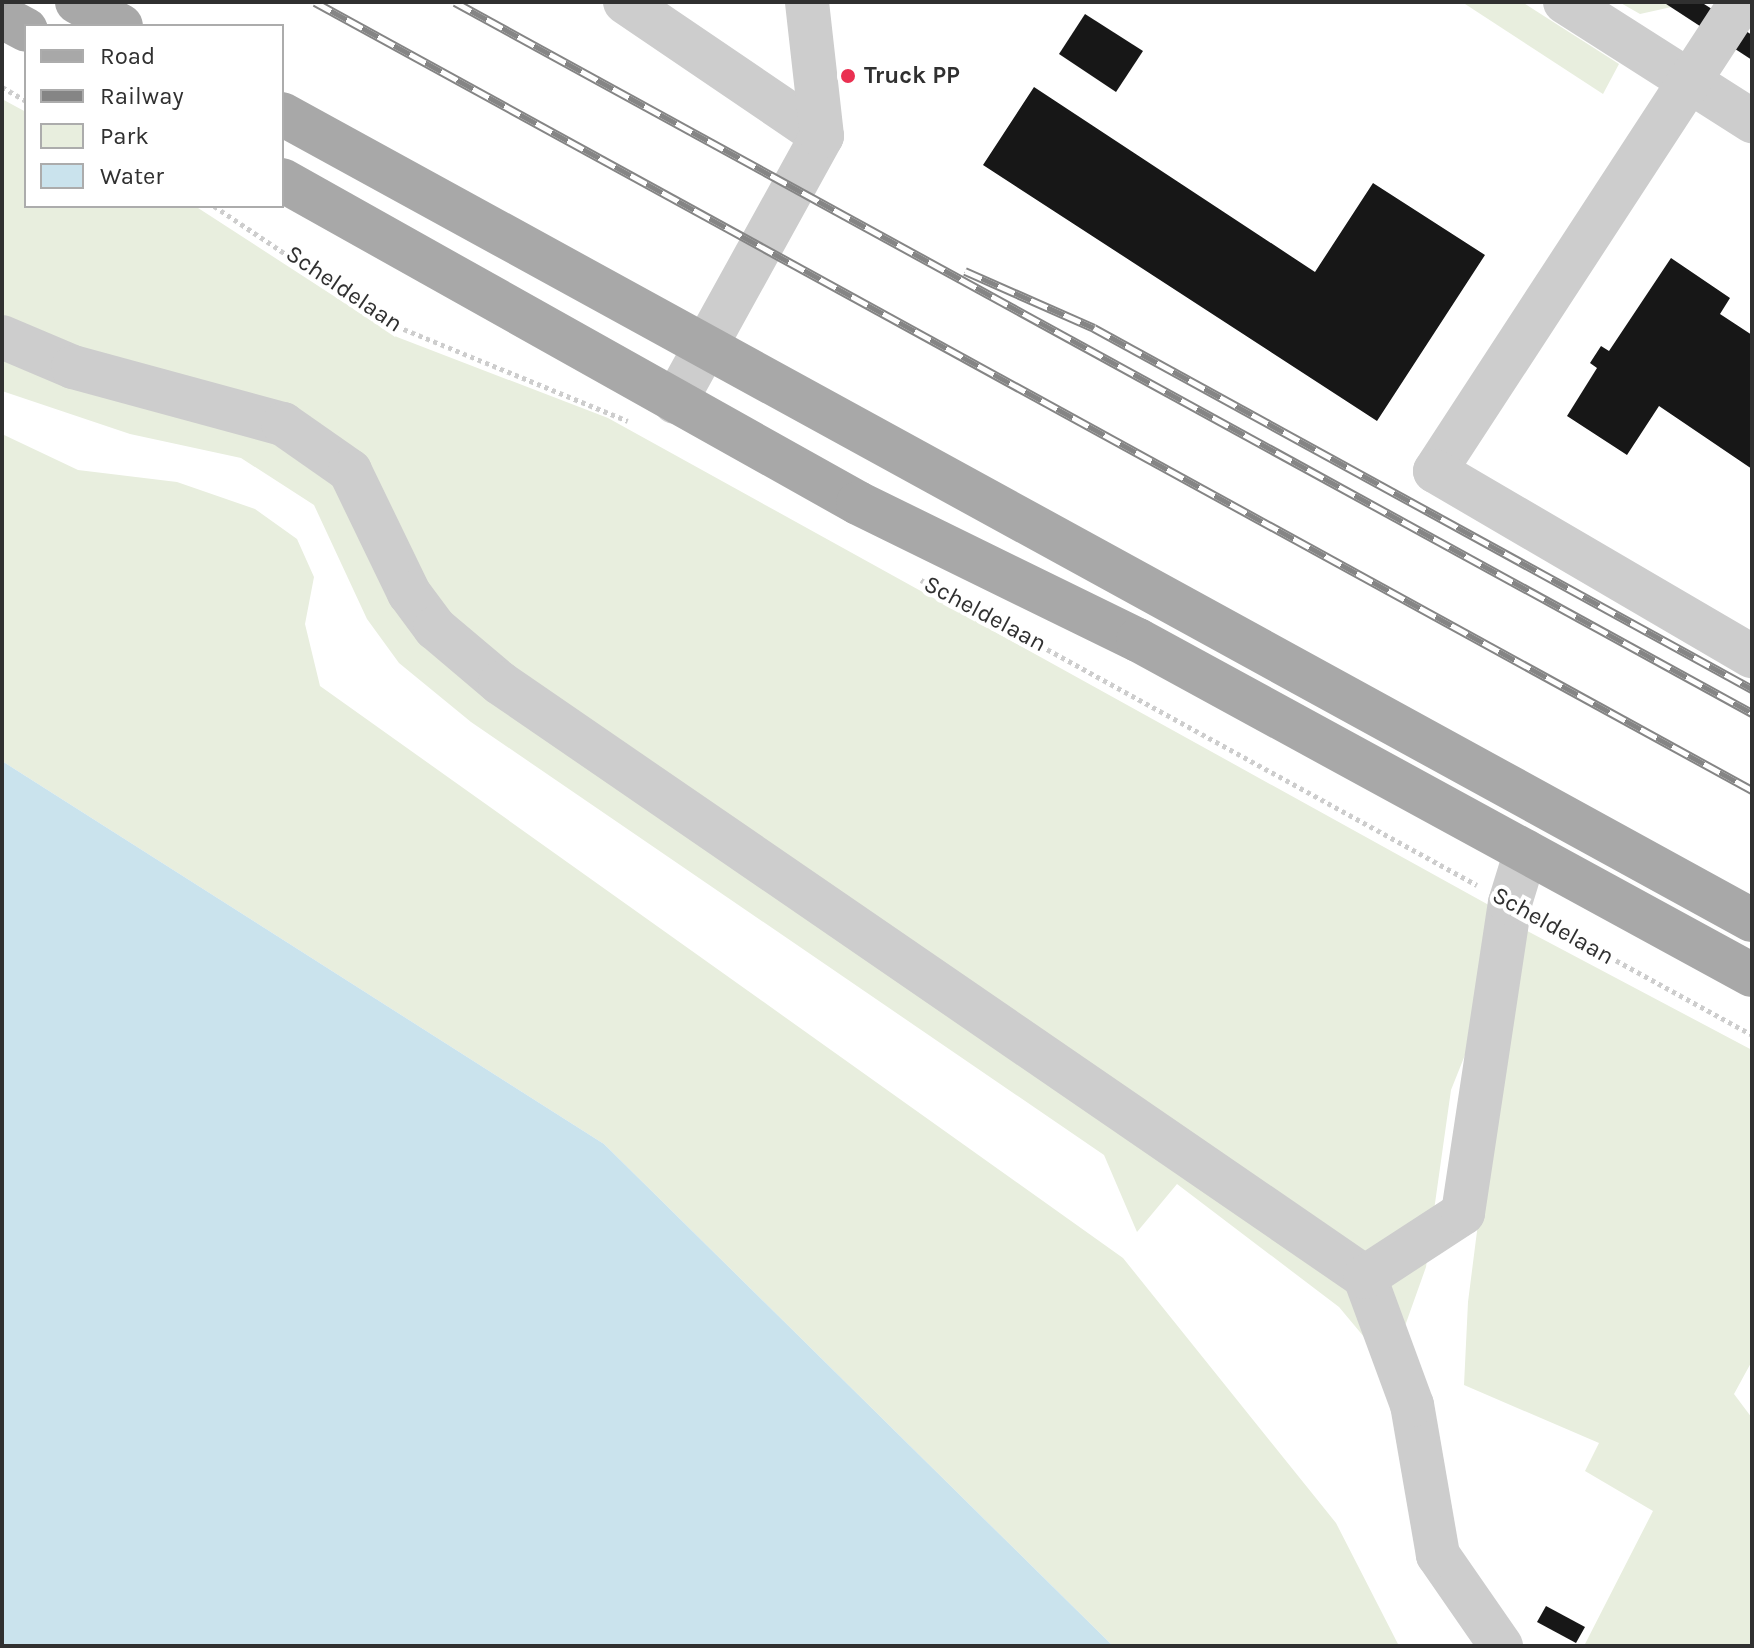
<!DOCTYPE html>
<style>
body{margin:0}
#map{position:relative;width:1754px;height:1648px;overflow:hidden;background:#fff;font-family:Karla,sans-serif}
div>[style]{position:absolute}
.green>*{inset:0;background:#e8eede}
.water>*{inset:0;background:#cae3ed}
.building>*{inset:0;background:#171717}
.path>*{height:5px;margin-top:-2.5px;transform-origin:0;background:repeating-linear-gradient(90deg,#cdcdcd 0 4px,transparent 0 8px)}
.minor>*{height:44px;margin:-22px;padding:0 22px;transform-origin:22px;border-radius:22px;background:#cdcdcd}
.major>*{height:44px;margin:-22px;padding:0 22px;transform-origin:22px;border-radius:22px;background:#a8a8a8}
.rail>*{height:9px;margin-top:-4.5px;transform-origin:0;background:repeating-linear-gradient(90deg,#fff 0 18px,#858585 0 36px);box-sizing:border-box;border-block:2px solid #858585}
.dots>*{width:22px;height:22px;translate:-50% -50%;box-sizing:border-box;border:4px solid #fff;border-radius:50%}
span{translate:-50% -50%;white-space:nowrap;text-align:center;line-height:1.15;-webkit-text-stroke:8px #fff;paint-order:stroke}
.poi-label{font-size:24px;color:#303030;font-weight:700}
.left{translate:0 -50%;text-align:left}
.street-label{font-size:24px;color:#303030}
.frame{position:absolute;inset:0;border:4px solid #303030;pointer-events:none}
.legend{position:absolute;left:24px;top:24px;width:260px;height:184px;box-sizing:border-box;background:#fff;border:2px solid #acacac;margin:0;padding:10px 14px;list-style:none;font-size:24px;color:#303030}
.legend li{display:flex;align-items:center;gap:16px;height:40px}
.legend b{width:40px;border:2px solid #acacac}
</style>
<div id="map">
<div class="green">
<i style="clip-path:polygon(1462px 2px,1522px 2px,1619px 64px,1603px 94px)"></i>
<i style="clip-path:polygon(1619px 2px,1694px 2px,1640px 14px)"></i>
<i style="clip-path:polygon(2px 99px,26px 112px,26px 206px,195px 206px,397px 337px,608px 418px,1496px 909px,1471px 1040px,1451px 1090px,1426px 1267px,1390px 1368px,1339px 1307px,1177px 1184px,1137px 1232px,1104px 1155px,471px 722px,399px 663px,367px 619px,314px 505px,241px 458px,130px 434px,2px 391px)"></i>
<i style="clip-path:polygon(2px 434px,78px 470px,177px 482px,255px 509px,297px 539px,314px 577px,305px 624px,320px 686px,1123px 1258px,1336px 1523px,1399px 1646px,1113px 1646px,604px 1144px,2px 761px)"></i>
<i style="clip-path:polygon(1516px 925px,1752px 1050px,1752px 1361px,1734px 1394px,1752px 1418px,1752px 1646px,1584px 1646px,1653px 1511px,1585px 1471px,1599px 1443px,1464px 1385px,1468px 1302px)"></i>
</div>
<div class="water">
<i style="clip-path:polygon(2px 761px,604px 1144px,1113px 1646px,2px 1646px)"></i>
</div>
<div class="building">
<i style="clip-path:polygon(1663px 2px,1701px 2px,1752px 35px,1752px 60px)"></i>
<i style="clip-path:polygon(1085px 14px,1143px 51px,1116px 92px,1059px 54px)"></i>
<i style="clip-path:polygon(1034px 87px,1315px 272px,1373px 183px,1485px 255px,1377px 421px,983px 165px)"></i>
<i style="clip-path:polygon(1671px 258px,1730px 298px,1720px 314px,1752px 335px,1752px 469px,1659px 406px,1627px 455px,1567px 416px,1597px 368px,1590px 363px,1601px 346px,1609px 351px)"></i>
<i style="clip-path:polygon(1546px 1606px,1585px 1627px,1576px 1643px,1537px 1622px)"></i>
</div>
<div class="path">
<i style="left:2px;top:87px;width:28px;rotate:30deg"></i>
<i style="left:214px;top:206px;width:211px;rotate:33.8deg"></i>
<i style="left:389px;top:323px;width:258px;rotate:22.3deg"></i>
<i style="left:921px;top:580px;width:634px;rotate:28.75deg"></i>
<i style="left:1546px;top:922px;width:235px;rotate:28.7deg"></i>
</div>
<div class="minor">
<i style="left:625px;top:2px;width:238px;rotate:34.2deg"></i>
<i style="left:1565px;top:2px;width:222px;rotate:32.5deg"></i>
<i style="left:1741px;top:2px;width:560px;rotate:123.12deg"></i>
<i style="left:1435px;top:471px;width:367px;rotate:30.3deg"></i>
<i style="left:2px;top:337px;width:77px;rotate:22.9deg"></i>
<i style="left:73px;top:367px;width:218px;rotate:15.2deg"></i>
<i style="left:283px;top:424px;width:82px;rotate:35deg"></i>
<i style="left:350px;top:471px;width:136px;rotate:64.2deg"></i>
<i style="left:409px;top:593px;width:44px;rotate:53.4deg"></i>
<i style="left:435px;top:628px;width:85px;rotate:40.2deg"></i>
<i style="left:500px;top:683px;width:1049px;rotate:34.48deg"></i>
<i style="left:675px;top:402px;width:304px;rotate:-61.1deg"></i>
<i style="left:822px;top:136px;width:135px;rotate:-96.4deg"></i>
<i style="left:1501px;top:1646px;width:111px;rotate:-124.7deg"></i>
<i style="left:1438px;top:1555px;width:152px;rotate:-99.8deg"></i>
<i style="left:1412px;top:1405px;width:136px;rotate:-110.2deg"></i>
<i style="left:1365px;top:1277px;width:117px;rotate:-33.1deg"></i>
<i style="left:1463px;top:1213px;width:314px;rotate:-81.4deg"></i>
<i style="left:1510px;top:903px;width:54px;rotate:-72.9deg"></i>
</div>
<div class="major">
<i style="left:77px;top:2px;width:50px;rotate:28.6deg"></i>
<i style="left:2px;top:17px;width:27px;rotate:28deg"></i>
<i style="left:282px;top:114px;width:1676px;rotate:28.74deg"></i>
<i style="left:282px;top:180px;width:660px;rotate:29.28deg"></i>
<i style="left:858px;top:503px;width:312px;rotate:26.1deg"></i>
<i style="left:1138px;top:640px;width:699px;rotate:28.62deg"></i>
</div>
<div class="rail">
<i style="left:315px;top:2px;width:1639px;rotate:28.74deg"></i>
<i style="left:455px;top:2px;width:1479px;rotate:28.73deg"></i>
<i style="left:965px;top:271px;width:141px;rotate:23.8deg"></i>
<i style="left:1094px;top:328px;width:751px;rotate:28.75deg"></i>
</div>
<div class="dots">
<i style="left:848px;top:76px;background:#ea3051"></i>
</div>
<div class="poi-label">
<span class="left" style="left:864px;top:76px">Truck PP</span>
</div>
<div class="street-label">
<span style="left:344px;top:289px;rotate:34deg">Scheldelaan</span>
<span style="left:985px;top:614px;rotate:28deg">Scheldelaan</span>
<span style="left:1553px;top:926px;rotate:29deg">Scheldelaan</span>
</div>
<div class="frame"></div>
<ul class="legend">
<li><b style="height:10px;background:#a8a8a8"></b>Road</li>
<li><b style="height:10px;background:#858585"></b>Railway</li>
<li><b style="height:22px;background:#e8eede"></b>Park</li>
<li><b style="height:22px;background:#cae3ed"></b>Water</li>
</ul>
</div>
